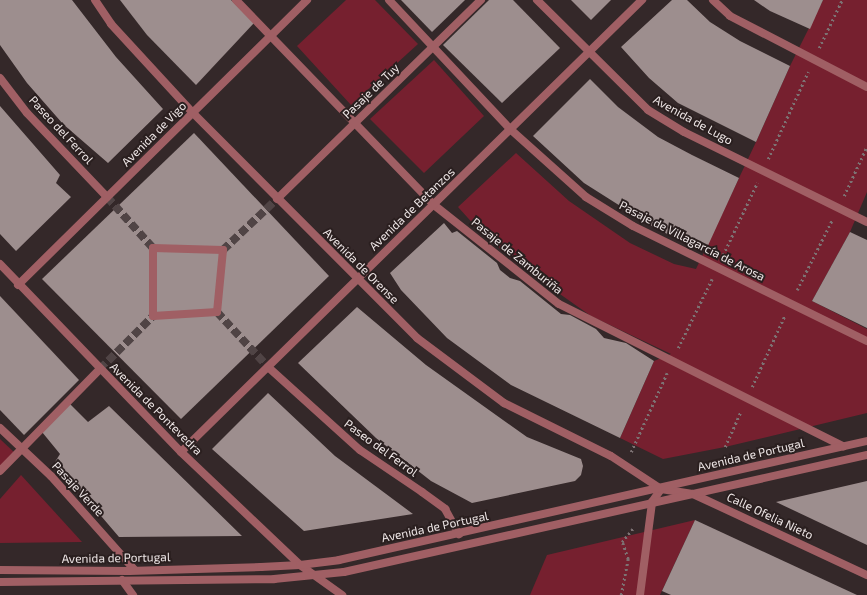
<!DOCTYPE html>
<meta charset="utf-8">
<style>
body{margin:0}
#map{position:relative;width:867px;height:595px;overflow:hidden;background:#342829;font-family:"Exo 2",sans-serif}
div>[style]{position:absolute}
.green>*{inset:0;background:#76202f}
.building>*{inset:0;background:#9d8e8e}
.pedestrian-tunnel>*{height:8px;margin-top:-4px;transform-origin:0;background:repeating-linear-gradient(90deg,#504445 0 8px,transparent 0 12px)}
.path>*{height:2.5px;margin-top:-1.25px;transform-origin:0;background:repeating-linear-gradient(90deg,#7d7273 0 2px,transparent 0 5px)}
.pedestrian>*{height:8px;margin:-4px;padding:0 4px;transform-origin:4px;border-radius:4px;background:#a05f64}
.minor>*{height:8px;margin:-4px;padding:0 4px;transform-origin:4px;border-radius:4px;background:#a05f64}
span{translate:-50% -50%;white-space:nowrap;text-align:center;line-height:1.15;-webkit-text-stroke:4px #2a1f1f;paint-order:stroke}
.street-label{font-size:12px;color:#eee6e6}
</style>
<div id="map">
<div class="green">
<i style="clip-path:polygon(346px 0,375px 0,418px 44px,351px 105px,297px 46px)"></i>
<i style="clip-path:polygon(823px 0,867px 0,867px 192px,850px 232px,812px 301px,867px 329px,867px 413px,725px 447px,663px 459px,620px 438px,654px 361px,671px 354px,591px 316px,516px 263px,477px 228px,458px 207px,516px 153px,569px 201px,630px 243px,674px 264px,696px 269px,756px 142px,790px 66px)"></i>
<i style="clip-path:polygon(434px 60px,484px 116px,424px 173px,370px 119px)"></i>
<i style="clip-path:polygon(0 439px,16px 454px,0 468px)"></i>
<i style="clip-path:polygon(21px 475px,82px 542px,0 543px,0 499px)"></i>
<i style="clip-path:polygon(695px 520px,660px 595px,530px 595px,547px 555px)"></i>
</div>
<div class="building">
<i style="clip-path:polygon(0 0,72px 0,116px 57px,163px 109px,108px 163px,63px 124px,27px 83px,0 45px)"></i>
<i style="clip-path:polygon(120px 0,231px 0,254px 23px,196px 85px,147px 35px)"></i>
<i style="clip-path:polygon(401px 0,465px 0,432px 32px)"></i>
<i style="clip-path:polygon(489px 0,513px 0,560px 48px,502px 103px,443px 45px)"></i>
<i style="clip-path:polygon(571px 0,611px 0,591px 20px)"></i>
<i style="clip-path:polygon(672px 0,687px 0,710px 22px,740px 41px,790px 66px,756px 142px,678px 103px,649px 78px,621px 47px)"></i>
<i style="clip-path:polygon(754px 0,823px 0,810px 29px,770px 11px)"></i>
<i style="clip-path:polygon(590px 79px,618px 107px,658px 137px,692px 155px,739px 178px,705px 252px,655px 228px,584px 183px,533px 136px)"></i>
<i style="clip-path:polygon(0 106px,60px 175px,56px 183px,71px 197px,16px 251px,0 234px)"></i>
<i style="clip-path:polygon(194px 133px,329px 276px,181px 419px,42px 279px)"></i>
<i style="clip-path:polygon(444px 223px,452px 233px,457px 231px,497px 263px,500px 270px,510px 278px,520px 281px,561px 314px,570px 315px,596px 329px,604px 338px,626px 343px,654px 361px,620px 438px,511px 385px,447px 338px,401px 290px,390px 273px)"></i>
<i style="clip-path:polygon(850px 232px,867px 240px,867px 328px,812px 301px)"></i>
<i style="clip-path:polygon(0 296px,79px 380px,24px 435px,0 410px)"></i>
<i style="clip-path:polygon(357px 307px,426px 365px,527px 437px,581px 459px,583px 466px,581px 475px,575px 481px,472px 503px,431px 481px,376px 438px,298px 363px)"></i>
<i style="clip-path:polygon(268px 393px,335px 456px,413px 514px,304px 531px,212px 449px)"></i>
<i style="clip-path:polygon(70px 404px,88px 422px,109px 406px,242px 536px,119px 537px,55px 462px,60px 454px,42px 432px)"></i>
<i style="clip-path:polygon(867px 481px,867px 545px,776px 502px)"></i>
<i style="clip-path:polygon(695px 520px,857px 595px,671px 595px,662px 591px)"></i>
</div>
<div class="pedestrian-tunnel">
<i style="left:107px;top:197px;width:69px;rotate:48deg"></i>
<i style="left:223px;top:250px;width:74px;rotate:-43.4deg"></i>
<i style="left:217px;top:312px;width:75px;rotate:47.2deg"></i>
<i style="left:100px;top:369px;width:75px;rotate:-45deg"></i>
</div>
<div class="path">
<i style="left:819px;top:48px;width:53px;rotate:-64.4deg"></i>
<i style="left:768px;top:159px;width:96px;rotate:-65.3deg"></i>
<i style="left:844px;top:196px;width:55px;rotate:-65.3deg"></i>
<i style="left:723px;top:255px;width:80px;rotate:-64.7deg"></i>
<i style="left:797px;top:290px;width:78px;rotate:-63.4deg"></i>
<i style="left:678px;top:348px;width:77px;rotate:-63.8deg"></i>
<i style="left:752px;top:387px;width:79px;rotate:-65.4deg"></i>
<i style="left:725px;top:447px;width:39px;rotate:-66deg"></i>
<i style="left:631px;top:452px;width:87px;rotate:-65.5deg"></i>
<i style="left:621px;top:595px;width:37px;rotate:-79deg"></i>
<i style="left:628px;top:559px;width:18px;rotate:-109deg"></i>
<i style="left:622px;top:542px;width:19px;rotate:-51deg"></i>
</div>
<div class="pedestrian">
<i style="left:236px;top:0;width:285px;rotate:46deg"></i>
<i style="left:434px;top:205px;width:159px;rotate:38.4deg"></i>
<i style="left:559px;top:304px;width:318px;rotate:26.6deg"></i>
<i style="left:389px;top:0;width:177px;rotate:46.8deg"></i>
<i style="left:510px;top:129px;width:102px;rotate:41.8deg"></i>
<i style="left:586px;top:197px;width:55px;rotate:31.7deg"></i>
<i style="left:633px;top:226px;width:261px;rotate:26.2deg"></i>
<i style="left:713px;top:0;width:23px;rotate:43deg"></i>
<i style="left:730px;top:16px;width:154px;rotate:27.4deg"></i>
<i style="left:0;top:78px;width:44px;rotate:52.4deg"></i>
<i style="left:27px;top:113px;width:116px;rotate:46.4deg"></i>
<i style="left:277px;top:199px;width:285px;rotate:-44.3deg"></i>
<i style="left:153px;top:248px;width:70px;rotate:1.6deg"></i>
<i style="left:223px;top:250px;width:62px;rotate:95.5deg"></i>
<i style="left:217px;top:312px;width:64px;rotate:176.4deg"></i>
<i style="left:153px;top:316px;width:68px;rotate:-90deg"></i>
<i style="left:268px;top:367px;width:124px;rotate:42.1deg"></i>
<i style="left:360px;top:450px;width:75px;rotate:34.1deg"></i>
<i style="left:422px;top:492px;width:29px;rotate:36deg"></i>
<i style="left:445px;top:509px;width:29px;rotate:61deg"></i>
<i style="left:0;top:428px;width:70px;rotate:43.3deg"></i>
<i style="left:51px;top:476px;width:125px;rotate:48.3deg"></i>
<i style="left:0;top:471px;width:143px;rotate:-45.6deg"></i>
<i style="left:122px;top:580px;width:19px;rotate:54deg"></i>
<i style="left:640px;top:595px;width:94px;rotate:-82.6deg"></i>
<i style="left:652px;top:502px;width:16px;rotate:-55deg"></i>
</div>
<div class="minor">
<i style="left:95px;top:0;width:29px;rotate:56deg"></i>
<i style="left:111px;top:24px;width:120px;rotate:47.4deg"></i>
<i style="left:192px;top:112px;width:319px;rotate:45.1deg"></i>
<i style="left:417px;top:338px;width:109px;rotate:36.8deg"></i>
<i style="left:504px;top:403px;width:119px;rotate:26.4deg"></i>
<i style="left:611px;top:456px;width:60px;rotate:33.4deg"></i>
<i style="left:661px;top:489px;width:32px;rotate:9deg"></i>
<i style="left:693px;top:494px;width:192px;rotate:25deg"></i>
<i style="left:537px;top:0;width:156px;rotate:44.7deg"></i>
<i style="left:648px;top:110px;width:42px;rotate:31.4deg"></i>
<i style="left:684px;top:132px;width:204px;rotate:26.2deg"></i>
<i style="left:0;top:264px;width:261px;rotate:46.1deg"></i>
<i style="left:181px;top:452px;width:164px;rotate:43.5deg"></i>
<i style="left:300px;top:565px;width:52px;rotate:35.5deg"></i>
<i style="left:18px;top:285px;width:406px;rotate:-44.6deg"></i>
<i style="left:181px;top:452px;width:646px;rotate:-44.44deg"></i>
<i style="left:0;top:570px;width:129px;rotate:0.4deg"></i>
<i style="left:129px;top:571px;width:132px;rotate:-1.7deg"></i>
<i style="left:261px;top:567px;width:39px;rotate:-3deg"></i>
<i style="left:300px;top:565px;width:39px;rotate:-7deg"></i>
<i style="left:339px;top:560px;width:541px;rotate:-12.7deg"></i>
<i style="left:0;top:582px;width:274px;rotate:-0.6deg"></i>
<i style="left:274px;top:579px;width:70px;rotate:-5.7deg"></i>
<i style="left:344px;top:572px;width:536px;rotate:-12.61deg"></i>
</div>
<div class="street-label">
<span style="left:371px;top:91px;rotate:-44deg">Pasaje de Tuy</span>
<span style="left:693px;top:120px;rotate:29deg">Avenida de Lugo</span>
<span style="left:61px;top:130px;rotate:47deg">Paseo del Ferrol</span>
<span style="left:154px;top:134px;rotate:-45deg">Avenida de Vigo</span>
<span style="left:412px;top:209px;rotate:-44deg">Avenida de Betanzos</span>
<span style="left:692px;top:241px;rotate:27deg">Pasaje de Villagarcía de Arosa</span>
<span style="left:517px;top:256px;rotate:39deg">Pasaje de Zamburiña</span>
<span style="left:361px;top:266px;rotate:45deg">Avenida de Orense</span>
<span style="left:156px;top:409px;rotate:45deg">Avenida de Pontevedra</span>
<span style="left:381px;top:448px;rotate:36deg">Paseo del Ferrol</span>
<span style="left:751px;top:455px;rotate:-13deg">Avenida de Portugal</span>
<span style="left:78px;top:489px;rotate:47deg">Pasaje Verde</span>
<span style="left:770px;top:516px;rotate:25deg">Calle Ofelia Nieto</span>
<span style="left:435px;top:527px;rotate:-12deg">Avenida de Portugal</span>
<span style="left:116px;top:558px;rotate:-1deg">Avenida de Portugal</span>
</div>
</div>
